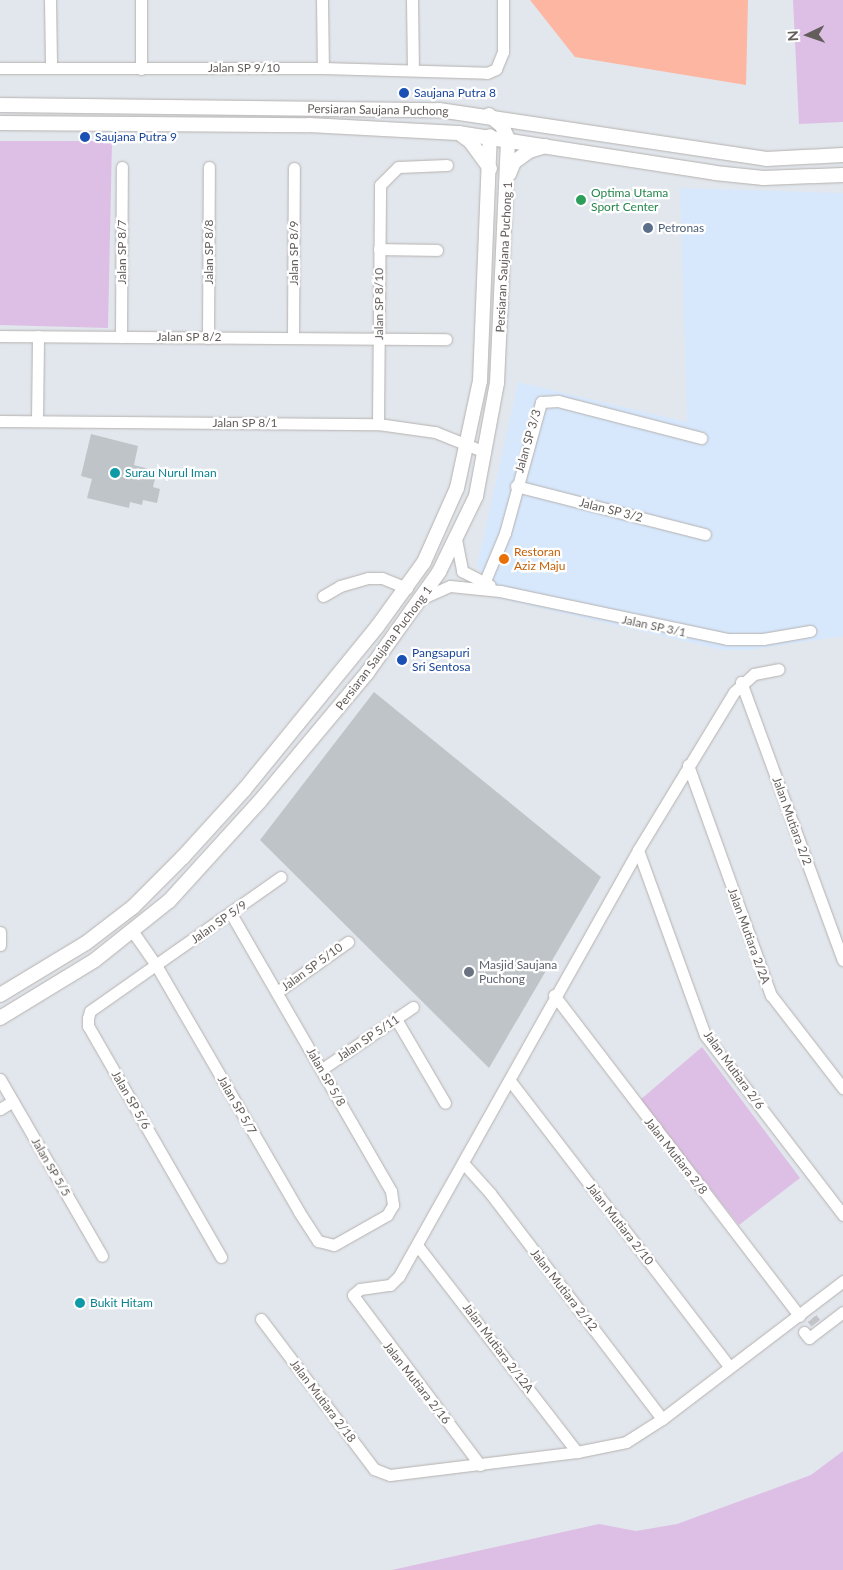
<!DOCTYPE html>
<style>
body{margin:0}
#map{position:relative;width:843px;height:1570px;overflow:hidden;background:#e2e7ed;font-family:Lato,sans-serif}
div>[style]{position:absolute}
.commercial>*{inset:0;background:#d7e8fd}
.green>*{inset:0;background:#ddbfe5}
.water>*{inset:0;background:#fdb6a2}
.building>*{inset:0;background:#bec4c8}
.minor-tunnel>*{height:11px;margin-top:-5.5px;transform-origin:0;background:repeating-linear-gradient(90deg,#c2c4c8 0 11px,transparent 0 16.5px)}
.roads{filter:drop-shadow(0 0 1px #b5b1ae) drop-shadow(0 0 1px #b5b1ae)}
.minor>*{height:11px;margin:-5.5px;padding:0 5.5px;transform-origin:5.5px;border-radius:5.5px;background:#fff}
.tertiary>*{height:14px;margin:-7px;padding:0 7px;transform-origin:7px;border-radius:7px;background:#fff}
.dots>*{width:14px;height:14px;translate:-50% -50%;box-sizing:border-box;border:2px solid #fff;border-radius:50%}
span{translate:-50% -50%;white-space:nowrap;text-align:center;line-height:1.15;-webkit-text-stroke:4.5px #fff;paint-order:stroke}
.street-label{font-size:12px;color:#635d5b}
.transit-label{font-size:12px;color:#164399}
.left{translate:0 -50%;text-align:left}
.leisure-label{font-size:12px;color:#27864d}
.service-label{font-size:12px;color:#4e5e75}
.culture-label{font-size:12px;color:#0d838f}
.food-label{font-size:12px;color:#c56008}
.worship-label{font-size:12px;color:#5b616d}
.north{position:absolute;left:783px;top:10px;width:50px;height:50px;-webkit-text-stroke:4px #fff;paint-order:stroke;rotate:267deg;font-size:14px;font-weight:700;line-height:20px;text-align:center;color:#635d5b}
.north::after{content:'';display:block;margin:auto;width:18px;height:22px;background:#635d5b;clip-path:polygon(50% 0,100% 100%,50% 72%,0 100%)}
</style>
<div id="map">
<div class="commercial">
<i style="clip-path:polygon(680px 188px,843px 193px,843px 636px,749px 650px,723px 650px,497px 598px,477px 566px,518px 382px,687px 422px)"></i>
</div>
<div class="green">
<i style="clip-path:polygon(793px 0,843px 0,843px 122px,799px 124px)"></i>
<i style="clip-path:polygon(0 141px,112px 141px,108px 328px,0 325px)"></i>
<i style="clip-path:polygon(702px 1047px,800px 1178px,739px 1225px,640px 1100px)"></i>
<i style="clip-path:polygon(843px 1451px,843px 1570px,392px 1570px,599px 1524px,636px 1531px,677px 1524px,811px 1475px)"></i>
</div>
<div class="water">
<i style="clip-path:polygon(530px 0,748px 0,746px 85px,575px 57px)"></i>
</div>
<div class="building">
<i style="clip-path:polygon(91px 434px,138px 446px,134px 465px,149px 469px,147px 477px,155px 479px,153px 487px,160px 489px,157px 503px,143px 500px,142px 505px,130px 502px,129px 508px,87px 498px,92px 479px,81px 476px)"></i>
<i style="clip-path:polygon(374px 692px,601px 877px,489px 1068px,260px 840px)"></i>
</div>
<div class="minor-tunnel">
<i style="left:812px;top:1318px;width:6px;rotate:51deg"></i>
</div>
<div class="roads">
<div class="minor">
<i style="left:50px;top:0;width:67px;rotate:89.1deg"></i>
<i style="left:322px;top:0;width:68px;rotate:89.2deg"></i>
<i style="left:412px;top:0;width:70px;rotate:89.2deg"></i>
<i style="left:0;top:68px;width:323px"></i>
<i style="left:323px;top:68px;width:164px;rotate:1.7deg"></i>
<i style="left:487px;top:73px;width:10px;rotate:-24deg"></i>
<i style="left:496px;top:69px;width:18px;rotate:-68deg"></i>
<i style="left:503px;top:52px;width:52px;rotate:-90deg"></i>
<i style="left:141px;top:69px;width:69px;rotate:-90deg"></i>
<i style="left:379px;top:249px;width:58px;rotate:1deg"></i>
<i style="left:0;top:336px;width:446px;rotate:0.4deg"></i>
<i style="left:121px;top:337px;width:170px;rotate:-89.7deg"></i>
<i style="left:208px;top:338px;width:171px;rotate:-89.7deg"></i>
<i style="left:293px;top:338px;width:170px;rotate:-89.7deg"></i>
<i style="left:0;top:421px;width:378px;rotate:0.5deg"></i>
<i style="left:378px;top:424px;width:58px;rotate:8deg"></i>
<i style="left:435px;top:432px;width:54px;rotate:21.8deg"></i>
<i style="left:37px;top:421px;width:85px;rotate:-89.3deg"></i>
<i style="left:378px;top:424px;width:239px;rotate:-89.5deg"></i>
<i style="left:380px;top:185px;width:25px;rotate:-45deg"></i>
<i style="left:398px;top:167px;width:49px;rotate:-2.3deg"></i>
<i style="left:516px;top:486px;width:195px;rotate:14.3deg"></i>
<i style="left:456px;top:539px;width:33px;rotate:79deg"></i>
<i style="left:462px;top:571px;width:31px;rotate:27deg"></i>
<i style="left:485px;top:581px;width:52px;rotate:-67.4deg"></i>
<i style="left:505px;top:533px;width:136px;rotate:-74.6deg"></i>
<i style="left:541px;top:402px;width:17px;rotate:-3deg"></i>
<i style="left:558px;top:401px;width:148px;rotate:14.5deg"></i>
<i style="left:323px;top:596px;width:20px;rotate:-30deg"></i>
<i style="left:340px;top:586px;width:29px;rotate:-16deg"></i>
<i style="left:368px;top:578px;width:14px"></i>
<i style="left:382px;top:578px;width:27px;rotate:22deg"></i>
<i style="left:425px;top:597px;width:27px;rotate:-24deg"></i>
<i style="left:450px;top:586px;width:50px;rotate:5.7deg"></i>
<i style="left:500px;top:591px;width:232px;rotate:11.9deg"></i>
<i style="left:727px;top:639px;width:36px"></i>
<i style="left:763px;top:639px;width:48px;rotate:-9.7deg"></i>
<i style="left:741px;top:682px;width:296px;rotate:69.9deg"></i>
<i style="left:688px;top:765px;width:245px;rotate:70.2deg"></i>
<i style="left:771px;top:995px;width:118px;rotate:52.3deg"></i>
<i style="left:638px;top:850px;width:197px;rotate:70.1deg"></i>
<i style="left:705px;top:1035px;width:227px;rotate:52.5deg"></i>
<i style="left:0;top:932px;width:13px;rotate:90deg"></i>
<i style="left:133px;top:932px;width:40px;rotate:55.1deg"></i>
<i style="left:156px;top:965px;width:285px;rotate:59.9deg"></i>
<i style="left:299px;top:1212px;width:35px;rotate:57deg"></i>
<i style="left:318px;top:1241px;width:16px;rotate:14deg"></i>
<i style="left:334px;top:1245px;width:61px;rotate:-29.5deg"></i>
<i style="left:387px;top:1215px;width:12px;rotate:-59deg"></i>
<i style="left:393px;top:1205px;width:14px;rotate:-98deg"></i>
<i style="left:391px;top:1191px;width:320px;rotate:-120deg"></i>
<i style="left:277px;top:992px;width:87px;rotate:-35.2deg"></i>
<i style="left:554px;top:995px;width:404px;rotate:52.6deg"></i>
<i style="left:396px;top:1019px;width:97px;rotate:59.7deg"></i>
<i style="left:322px;top:1069px;width:110px;rotate:-34.3deg"></i>
<i style="left:0;top:1079px;width:204px;rotate:60deg"></i>
<i style="left:511px;top:1082px;width:359px;rotate:52.5deg"></i>
<i style="left:0;top:1109px;width:15px;rotate:-32deg"></i>
<i style="left:464px;top:1164px;width:39px;rotate:48deg"></i>
<i style="left:490px;top:1193px;width:284px;rotate:52.7deg"></i>
<i style="left:417px;top:1245px;width:262px;rotate:52.3deg"></i>
<i style="left:221px;top:1257px;width:267px;rotate:-119.9deg"></i>
<i style="left:88px;top:1026px;width:8px;rotate:-90deg"></i>
<i style="left:88px;top:1018px;width:7px;rotate:-74deg"></i>
<i style="left:90px;top:1011px;width:233px;rotate:-35.1deg"></i>
<i style="left:261px;top:1319px;width:188px;rotate:53deg"></i>
<i style="left:374px;top:1469px;width:17px;rotate:21deg"></i>
<i style="left:390px;top:1475px;width:188px;rotate:-7deg"></i>
<i style="left:577px;top:1452px;width:50px;rotate:-11.5deg"></i>
<i style="left:626px;top:1442px;width:43px;rotate:-32.6deg"></i>
<i style="left:662px;top:1419px;width:228px;rotate:-37.3deg"></i>
<i style="left:804px;top:1332px;width:8px;rotate:50deg"></i>
<i style="left:809px;top:1338px;width:43px;rotate:-37.4deg"></i>
<i style="left:480px;top:1465px;width:212px;rotate:-126.8deg"></i>
<i style="left:353px;top:1295px;width:9px;rotate:-41deg"></i>
<i style="left:360px;top:1289px;width:30px;rotate:-8deg"></i>
<i style="left:390px;top:1285px;width:13px;rotate:-45deg"></i>
<i style="left:399px;top:1276px;width:488px;rotate:-60.7deg"></i>
<i style="left:638px;top:850px;width:185px;rotate:-58.7deg"></i>
<i style="left:734px;top:692px;width:27px;rotate:-42deg"></i>
<i style="left:754px;top:674px;width:25px;rotate:-11deg"></i>
</div>
<div class="tertiary">
<i style="left:0;top:105px;width:439px;rotate:0.7deg"></i>
<i style="left:439px;top:110px;width:331px;rotate:8.5deg"></i>
<i style="left:766px;top:159px;width:77px;rotate:-3deg"></i>
<i style="left:0;top:123px;width:309px;rotate:0.4deg"></i>
<i style="left:309px;top:125px;width:149px;rotate:3.1deg"></i>
<i style="left:458px;top:133px;width:260px;rotate:8.8deg"></i>
<i style="left:715px;top:173px;width:49px;rotate:5.8deg"></i>
<i style="left:764px;top:178px;width:79px;rotate:-2.2deg"></i>
<i style="left:459px;top:133px;width:14px;rotate:36deg"></i>
<i style="left:470px;top:141px;width:34px;rotate:54deg"></i>
<i style="left:509px;top:174px;width:13px;rotate:-67deg"></i>
<i style="left:514px;top:162px;width:19px;rotate:-36deg"></i>
<i style="left:529px;top:151px;width:17px;rotate:-17deg"></i>
<i style="left:0;top:995px;width:100px;rotate:-31.2deg"></i>
<i style="left:86px;top:943px;width:59px;rotate:-37.5deg"></i>
<i style="left:133px;top:907px;width:71px;rotate:-45deg"></i>
<i style="left:183px;top:857px;width:91px;rotate:-47.7deg"></i>
<i style="left:244px;top:790px;width:210px;rotate:-50.8deg"></i>
<i style="left:377px;top:627px;width:80px;rotate:-54.1deg"></i>
<i style="left:424px;top:562px;width:81px;rotate:-66deg"></i>
<i style="left:457px;top:488px;width:109px;rotate:-77.9deg"></i>
<i style="left:480px;top:381px;width:245px;rotate:-87.7deg"></i>
<i style="left:0;top:1018px;width:111px;rotate:-31.4deg"></i>
<i style="left:95px;top:960px;width:95px;rotate:-38.6deg"></i>
<i style="left:169px;top:901px;width:135px;rotate:-47.7deg"></i>
<i style="left:260px;top:801px;width:167px;rotate:-50.1deg"></i>
<i style="left:367px;top:673px;width:124px;rotate:-54.5deg"></i>
<i style="left:439px;top:572px;width:85px;rotate:-64deg"></i>
<i style="left:476px;top:496px;width:115px;rotate:-79.5deg"></i>
<i style="left:497px;top:383px;width:244px;rotate:-87.4deg"></i>
<i style="left:508px;top:139px;width:14px;rotate:-115deg"></i>
<i style="left:502px;top:126px;width:17px;rotate:-140deg"></i>
</div>
</div>
<div class="dots">
<i style="left:404px;top:93px;background:#1a4fb4"></i>
<i style="left:85px;top:137px;background:#1a4fb4"></i>
<i style="left:581px;top:200px;background:#2e9e5b"></i>
<i style="left:648px;top:228px;background:#5c6f8a"></i>
<i style="left:115px;top:473px;background:#0f9aa8"></i>
<i style="left:504px;top:559px;background:#e8710a"></i>
<i style="left:402px;top:660px;background:#1a4fb4"></i>
<i style="left:469px;top:972px;background:#6b7280"></i>
<i style="left:80px;top:1303px;background:#0f9aa8"></i>
</div>
<div class="street-label">
<span style="left:244px;top:68px">Jalan SP 9/10</span>
<span style="left:378px;top:110px;rotate:1deg">Persiaran Saujana Puchong</span>
<span style="left:122px;top:252px;rotate:-90deg">Jalan SP 8/7</span>
<span style="left:209px;top:252px;rotate:-90deg">Jalan SP 8/8</span>
<span style="left:294px;top:253px;rotate:-90deg">Jalan SP 8/9</span>
<span style="left:504px;top:257px;rotate:-87deg">Persiaran Saujana Puchong 1</span>
<span style="left:379px;top:304px;rotate:-90deg">Jalan SP 8/10</span>
<span style="left:189px;top:337px">Jalan SP 8/2</span>
<span style="left:245px;top:423px">Jalan SP 8/1</span>
<span style="left:528px;top:441px;rotate:-74deg">Jalan SP 3/3</span>
<span style="left:611px;top:510px;rotate:14deg">Jalan SP 3/2</span>
<span style="left:654px;top:626px;rotate:12deg">Jalan SP 3/1</span>
<span style="left:384px;top:648px;rotate:-53deg">Persiaran Saujana Puchong 1</span>
<span style="left:792px;top:821px;rotate:70deg">Jalan Mutiara 2/2</span>
<span style="left:219px;top:922px;rotate:-35deg">Jalan SP 5/9</span>
<span style="left:749px;top:936px;rotate:70deg">Jalan Mutiara 2/2A</span>
<span style="left:312px;top:967px;rotate:-36deg">Jalan SP 5/10</span>
<span style="left:368px;top:1038px;rotate:-34deg">Jalan SP 5/11</span>
<span style="left:734px;top:1070px;rotate:54deg">Jalan Mutiara 2/6</span>
<span style="left:326px;top:1077px;rotate:60deg">Jalan SP 5/8</span>
<span style="left:131px;top:1100px;rotate:60deg">Jalan SP 5/6</span>
<span style="left:237px;top:1105px;rotate:60deg">Jalan SP 5/7</span>
<span style="left:676px;top:1156px;rotate:52deg">Jalan Mutiara 2/8</span>
<span style="left:51px;top:1167px;rotate:60deg">Jalan SP 5/5</span>
<span style="left:620px;top:1224px;rotate:52deg">Jalan Mutiara 2/10</span>
<span style="left:564px;top:1290px;rotate:52deg">Jalan Mutiara 2/12</span>
<span style="left:498px;top:1348px;rotate:53deg">Jalan Mutiara 2/12A</span>
<span style="left:417px;top:1383px;rotate:52deg">Jalan Mutiara 2/16</span>
<span style="left:323px;top:1401px;rotate:53deg">Jalan Mutiara 2/18</span>
</div>
<div class="transit-label">
<span class="left" style="left:414px;top:93px">Saujana Putra 8</span>
<span class="left" style="left:95px;top:137px">Saujana Putra 9</span>
<span class="left" style="left:412px;top:660px">Pangsapuri<br>Sri Sentosa</span>
</div>
<div class="leisure-label">
<span class="left" style="left:591px;top:200px">Optima Utama<br>Sport Center</span>
</div>
<div class="service-label">
<span class="left" style="left:658px;top:228px">Petronas</span>
</div>
<div class="culture-label">
<span class="left" style="left:125px;top:473px">Surau Nurul Iman</span>
<span class="left" style="left:90px;top:1303px">Bukit Hitam</span>
</div>
<div class="food-label">
<span class="left" style="left:514px;top:559px">Restoran<br>Aziz Maju</span>
</div>
<div class="worship-label">
<span class="left" style="left:479px;top:972px">Masjid Saujana<br>Puchong</span>
</div>
<div class="north">N</div>
</div>
